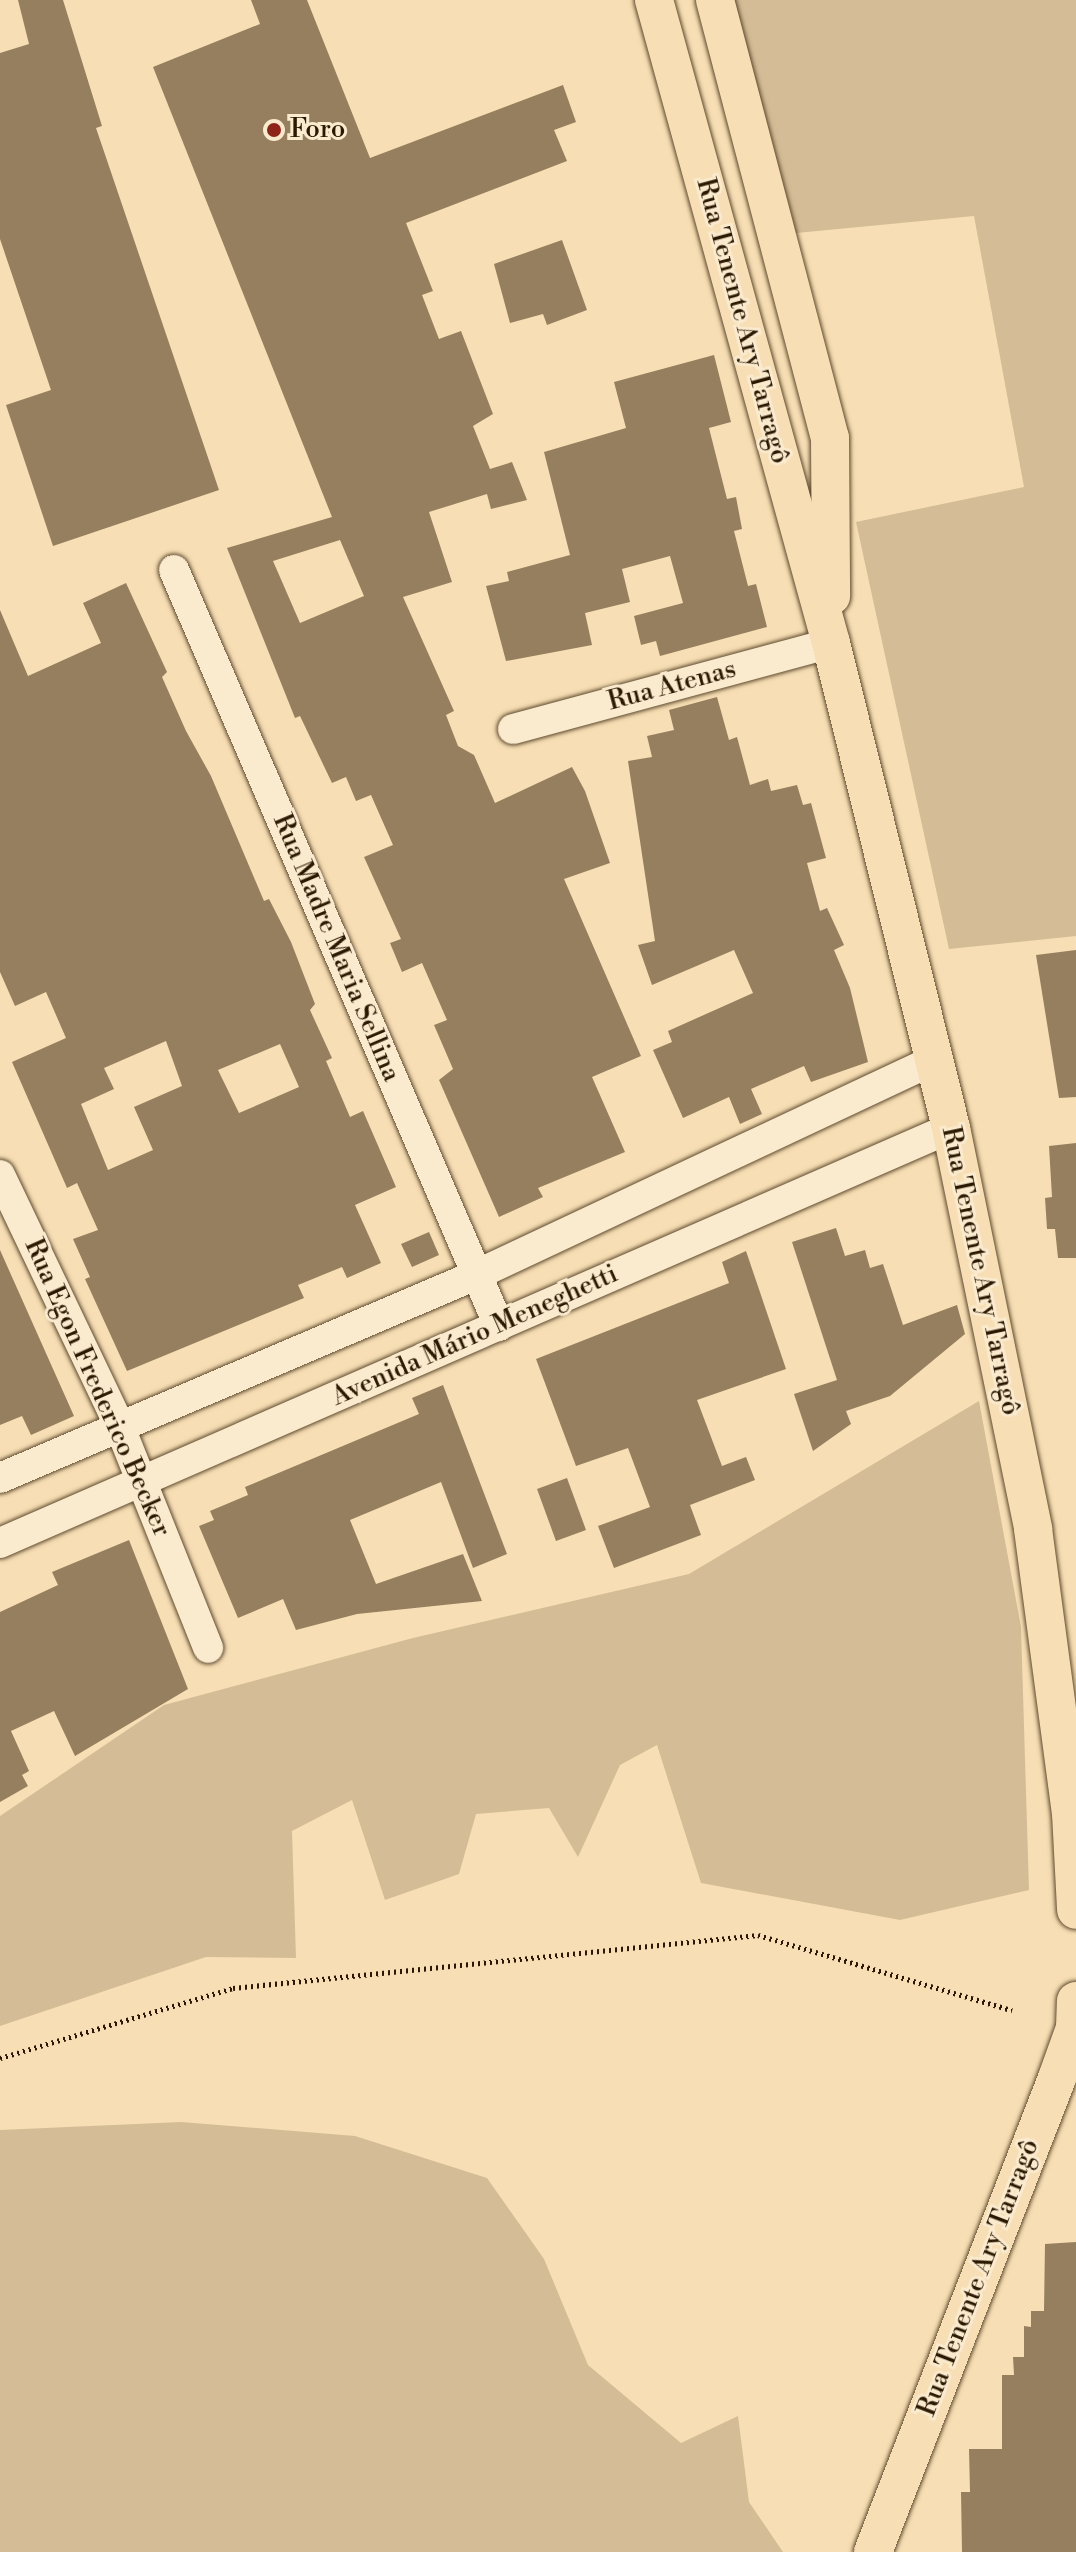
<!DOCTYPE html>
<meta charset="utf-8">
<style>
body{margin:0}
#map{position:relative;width:1076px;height:2552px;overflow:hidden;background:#f7deb4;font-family:"Libre Bodoni",serif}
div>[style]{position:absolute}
.green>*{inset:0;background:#d4bc96}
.building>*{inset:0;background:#957f5e}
.path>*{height:5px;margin-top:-2.5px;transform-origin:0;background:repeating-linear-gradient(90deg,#2b1801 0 2px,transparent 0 6px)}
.roads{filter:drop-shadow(0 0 2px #5e4a2e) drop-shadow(0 0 2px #5e4a2e)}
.minor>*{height:30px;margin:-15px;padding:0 15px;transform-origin:15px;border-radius:15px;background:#faeace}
.major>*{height:38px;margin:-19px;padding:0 19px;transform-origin:19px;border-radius:19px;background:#f7deb4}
.dots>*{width:22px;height:22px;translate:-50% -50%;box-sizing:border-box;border:4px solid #faeace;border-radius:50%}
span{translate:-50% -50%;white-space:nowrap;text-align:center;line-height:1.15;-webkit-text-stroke:6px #faeace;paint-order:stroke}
.poi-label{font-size:26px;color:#2b1801}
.left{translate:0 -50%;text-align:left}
.street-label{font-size:26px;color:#2b1801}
</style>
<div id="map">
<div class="green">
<i style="clip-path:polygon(703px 0,1076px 0,1076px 936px,949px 949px,856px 522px,1024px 487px,974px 216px,765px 236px)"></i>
<i style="clip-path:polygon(979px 1401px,1021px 1627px,1029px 1890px,900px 1920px,701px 1883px,657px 1745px,620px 1765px,578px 1857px,549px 1808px,476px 1814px,459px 1874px,385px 1900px,352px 1800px,292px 1831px,296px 1958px,206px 1957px,0 2026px,0 1816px,164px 1705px,413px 1638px,689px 1574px)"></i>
<i style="clip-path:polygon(181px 2122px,355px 2136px,487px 2178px,544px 2259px,588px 2365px,681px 2443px,738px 2416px,749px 2502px,783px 2552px,0 2552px,0 2130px)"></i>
</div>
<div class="building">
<i style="clip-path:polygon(18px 0,63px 0,102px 126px,96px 128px,219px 490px,53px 546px,6px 405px,51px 390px,0 239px,0 53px,29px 44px)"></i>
<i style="clip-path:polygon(evenodd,251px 0,307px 0,370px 158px,563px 85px,576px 122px,554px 130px,567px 161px,406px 223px,433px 291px,422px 295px,439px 339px,461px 331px,493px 414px,473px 426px,490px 469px,512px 462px,527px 500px,491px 509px,487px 494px,429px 512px,452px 582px,403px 597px,454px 711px,446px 715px,458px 746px,474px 755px,495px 803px,572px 767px,585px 791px,610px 863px,564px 879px,641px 1056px,592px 1077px,625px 1152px,538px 1188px,543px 1197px,499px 1217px,439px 1080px,453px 1069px,434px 1025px,447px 1020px,422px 963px,402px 972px,390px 943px,401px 939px,364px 857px,393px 845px,371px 795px,356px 801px,346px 777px,332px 783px,300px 716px,295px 718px,227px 548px,332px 517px,153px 67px,260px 24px,251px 0,340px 540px,364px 596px,300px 623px,273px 561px,340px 540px)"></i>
<i style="clip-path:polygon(562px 240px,587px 310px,547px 325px,543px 314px,510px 323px,494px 264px)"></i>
<i style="clip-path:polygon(714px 355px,731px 422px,709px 428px,727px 499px,736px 497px,742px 529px,734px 531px,748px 586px,756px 584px,767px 627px,660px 656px,656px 641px,641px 645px,634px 616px,683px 603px,670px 556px,622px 569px,630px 602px,585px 613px,592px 645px,506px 661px,486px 586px,509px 581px,507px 572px,570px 555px,544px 452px,626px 428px,614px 382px)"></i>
<i style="clip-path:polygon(evenodd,126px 583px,167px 672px,162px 677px,186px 731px,211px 776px,264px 901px,269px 899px,291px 942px,315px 1004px,310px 1010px,332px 1058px,326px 1061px,350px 1117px,363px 1111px,396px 1187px,355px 1205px,381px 1263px,347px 1278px,342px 1267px,298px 1285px,304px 1298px,127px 1371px,85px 1279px,90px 1277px,73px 1239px,98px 1230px,77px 1183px,67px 1188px,12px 1062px,66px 1038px,46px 992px,15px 1006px,0 972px,0 610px,28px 676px,101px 643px,83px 603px,126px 583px,166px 1041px,182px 1086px,134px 1107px,153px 1150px,108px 1170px,81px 1104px,114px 1089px,104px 1068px,166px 1041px,126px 583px,280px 1044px,299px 1087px,239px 1113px,218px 1070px,280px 1044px)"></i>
<i style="clip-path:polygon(717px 697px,729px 740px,737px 737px,750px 785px,768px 779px,771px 791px,797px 785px,803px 805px,811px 803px,826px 858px,807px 863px,820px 911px,827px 908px,844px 945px,834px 950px,850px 988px,868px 1062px,811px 1082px,804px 1066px,751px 1089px,762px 1114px,740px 1124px,729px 1097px,683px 1118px,653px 1050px,672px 1042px,668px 1031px,753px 993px,734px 950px,652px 985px,638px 945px,655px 941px,628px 761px,652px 757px,647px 736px,674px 730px,669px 710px)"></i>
<i style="clip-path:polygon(1076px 950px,1076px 1097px,1059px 1098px,1036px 955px)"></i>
<i style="clip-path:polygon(1076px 1143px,1076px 1258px,1058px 1258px,1055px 1229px,1047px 1229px,1045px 1198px,1052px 1197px,1049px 1146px)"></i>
<i style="clip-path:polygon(836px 1228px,845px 1256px,865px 1250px,870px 1268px,883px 1264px,903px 1325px,957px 1305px,965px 1334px,890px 1396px,846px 1411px,851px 1424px,813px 1451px,794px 1394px,837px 1380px,792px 1242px)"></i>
<i style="clip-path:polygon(429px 1232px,439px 1255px,412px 1267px,401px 1244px)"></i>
<i style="clip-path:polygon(0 1250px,74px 1416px,31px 1435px,22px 1416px,0 1425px)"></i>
<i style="clip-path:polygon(746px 1251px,786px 1369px,697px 1400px,722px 1466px,746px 1457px,755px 1480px,690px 1505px,701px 1535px,614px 1568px,598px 1526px,650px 1507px,628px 1448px,576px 1466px,536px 1359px,729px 1283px,722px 1262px)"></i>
<i style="clip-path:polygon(443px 1385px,507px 1554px,473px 1568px,441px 1482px,350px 1520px,376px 1584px,463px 1554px,482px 1601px,357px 1614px,296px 1630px,283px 1599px,238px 1618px,199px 1526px,214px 1520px,210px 1511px,248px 1495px,245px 1487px,419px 1414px,412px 1398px)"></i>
<i style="clip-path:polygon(567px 1478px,586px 1530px,556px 1541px,537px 1489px)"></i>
<i style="clip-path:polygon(129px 1540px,188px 1689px,75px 1756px,54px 1711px,11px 1731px,29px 1771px,22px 1775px,28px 1786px,0 1802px,0 1612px,58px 1585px,52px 1572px)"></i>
<i style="clip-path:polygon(1076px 2242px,1076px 2552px,962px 2552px,961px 2492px,970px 2492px,969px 2449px,1002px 2449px,1002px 2375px,1014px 2375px,1013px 2357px,1024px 2357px,1024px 2326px,1031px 2327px,1031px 2311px,1044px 2311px,1045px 2244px)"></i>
</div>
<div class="path">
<i style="left:0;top:2058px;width:243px;rotate:-16.7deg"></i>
<i style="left:233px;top:1988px;width:528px;rotate:-5.76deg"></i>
<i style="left:758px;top:1935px;width:265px;rotate:16.5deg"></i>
</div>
<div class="roads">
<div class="minor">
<i style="left:174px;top:570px;width:823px;rotate:66.74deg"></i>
<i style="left:513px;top:729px;width:329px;rotate:-15.1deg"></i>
<i style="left:0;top:1175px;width:277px;rotate:64.5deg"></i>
<i style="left:119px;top:1425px;width:240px;rotate:68.2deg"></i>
<i style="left:0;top:1478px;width:517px;rotate:-23.1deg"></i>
<i style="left:476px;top:1275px;width:506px;rotate:-25.15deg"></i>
<i style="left:0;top:1543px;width:1038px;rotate:-23.58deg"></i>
</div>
<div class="major">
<i style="left:654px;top:0;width:667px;rotate:74.61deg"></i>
<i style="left:831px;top:643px;width:500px;rotate:76.1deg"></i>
<i style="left:951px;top:1128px;width:409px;rotate:78.4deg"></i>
<i style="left:1033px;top:1529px;width:287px;rotate:82.4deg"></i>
<i style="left:1071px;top:1813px;width:97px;rotate:87deg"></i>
<i style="left:715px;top:0;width:453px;rotate:75.3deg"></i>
<i style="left:830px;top:438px;width:158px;rotate:89.6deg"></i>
<i style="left:873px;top:2552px;width:508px;rotate:-68.78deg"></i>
<i style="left:1057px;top:2078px;width:53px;rotate:-70.2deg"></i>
<i style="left:1075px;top:2028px;width:27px;rotate:-88deg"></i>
</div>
</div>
<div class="dots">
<i style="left:274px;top:130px;background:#8f2418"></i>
</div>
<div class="poi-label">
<span class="left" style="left:290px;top:130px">Foro</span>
</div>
<div class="street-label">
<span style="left:742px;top:321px;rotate:75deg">Rua Tenente Ary Tarragô</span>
<span style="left:672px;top:686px;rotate:-15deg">Rua Atenas</span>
<span style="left:336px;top:948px;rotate:67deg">Rua Madre Maria Sellina</span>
<span style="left:980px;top:1271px;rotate:78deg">Rua Tenente Ary Tarragô</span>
<span style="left:475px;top:1336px;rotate:-24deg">Avenida Mário Meneghetti</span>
<span style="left:97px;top:1388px;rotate:66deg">Rua Egon Frederico Becker</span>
<span style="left:979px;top:2278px;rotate:-69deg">Rua Tenente Ary Tarragô</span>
</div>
</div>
